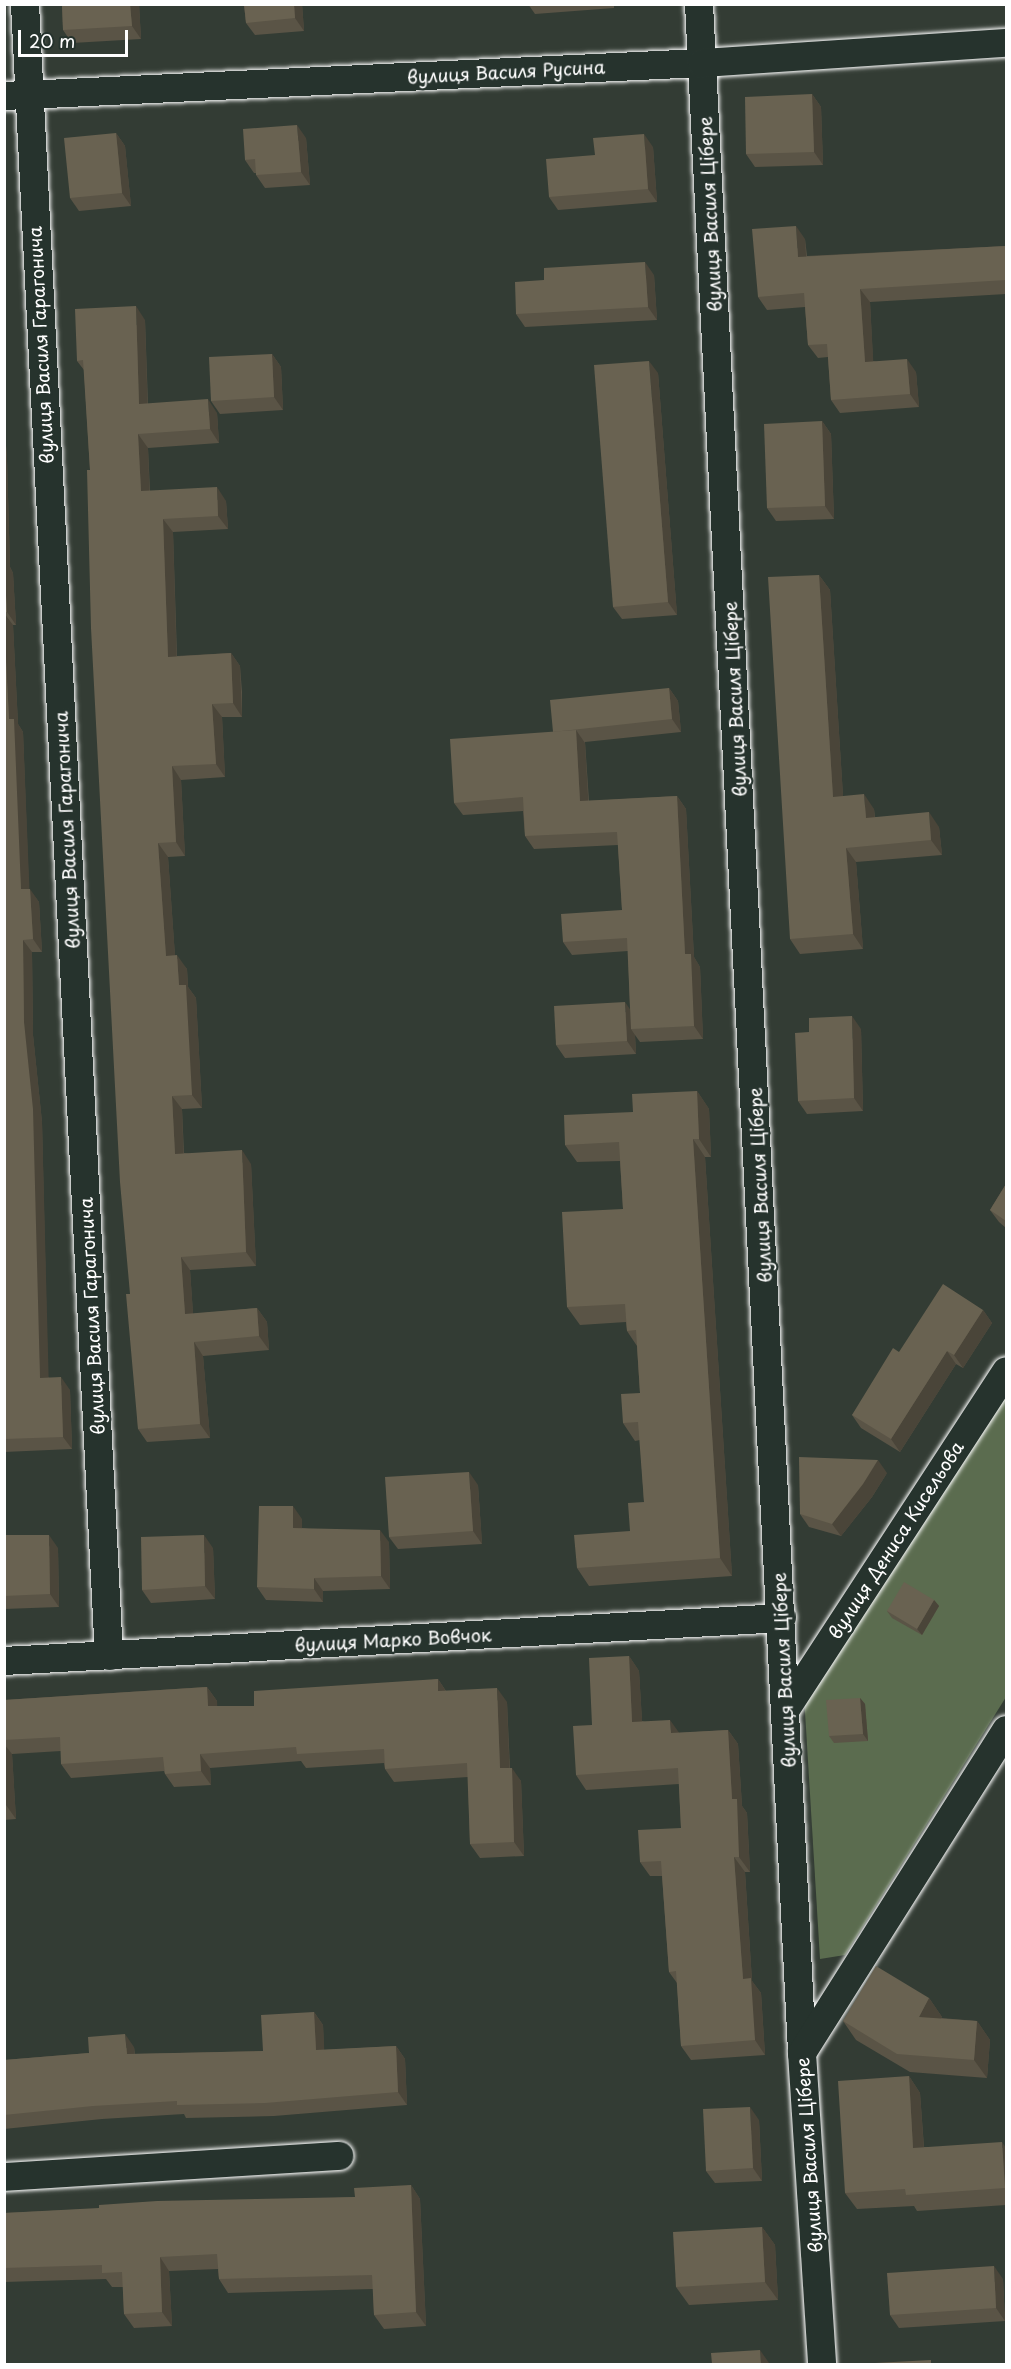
<!DOCTYPE html>
<meta charset="utf-8">
<style>
body{margin:0}
#map{position:relative;width:1011px;height:2369px;overflow:hidden;background:#333c34;font-family:"Playpen Sans",sans-serif}
div>[style]{position:absolute}
.green>*{inset:0;background:#5b6c4f}
.roads{filter:drop-shadow(0 0 2px #fff) drop-shadow(0 0 2px #fff)}
.street>*{height:28px;margin:-14px;padding:0 14px;transform-origin:14px;border-radius:14px;background:#26332d}
.wall>*{inset:0;background:#5a5446}
.shaded-wall>*{inset:0;background:#4a4539}
.building>*{inset:0;background:#696251}
span{translate:-50% -50%;white-space:nowrap;text-align:center;line-height:1.15;-webkit-text-stroke:4.5px #26332d;paint-order:stroke}
.street-label{font-size:18px;color:#fff}
.frame{position:absolute;inset:0;border:6px solid #fff;pointer-events:none}
.scale{position:absolute;left:18px;top:30px;width:110px;height:27px;box-sizing:border-box;border:3px solid #fff;border-top:0;padding-left:8px;font-size:18px;line-height:21px;white-space:nowrap;color:#fff;-webkit-text-stroke:4px #26332d;paint-order:stroke}
</style>
<div id="map">
<div class="green">
<i style="clip-path:polygon(1006px 1391px,1006px 1697px,845px 1955px,820px 1959px,804px 1695px)"></i>
</div>
<div class="roads">
<div class="street">
<i style="left:25px;top:4px;width:1654px;rotate:87.09deg"></i>
<i style="left:699px;top:4px;width:2052px;rotate:87.12deg"></i>
<i style="left:802px;top:2053px;width:312px;rotate:86.3deg"></i>
<i style="left:4px;top:96px;width:699px;rotate:-2.71deg"></i>
<i style="left:702px;top:63px;width:305px;rotate:-3.8deg"></i>
<i style="left:4px;top:1661px;width:779px;rotate:-3.16deg"></i>
<i style="left:786px;top:1709px;width:403px;rotate:-56.9deg"></i>
<i style="left:802px;top:2053px;width:382px;rotate:-57.7deg"></i>
<i style="left:4px;top:2177px;width:336px;rotate:-3.6deg"></i>
</div>
</div>
<div class="wall">
<i style="clip-path:polygon(62px 4px,139px 4px,141px 39px,72px 43px,63px 30px)"></i>
<i style="clip-path:polygon(244px 4px,302px 4px,304px 31px,255px 35px,246px 23px)"></i>
<i style="clip-path:polygon(528px 4px,614px 4px,614px 8px,535px 14px)"></i>
<i style="clip-path:polygon(758px 4px,786px 4px,759px 6px)"></i>
<i style="clip-path:polygon(812px 94px,821px 107px,823px 165px,755px 167px,746px 154px)"></i>
<i style="clip-path:polygon(116px 133px,125px 146px,131px 206px,79px 211px,70px 198px)"></i>
<i style="clip-path:polygon(306px 138px,310px 185px,265px 188px,256px 175px,256px 173px,254px 173px,245px 160px)"></i>
<i style="clip-path:polygon(653px 147px,657px 202px,558px 210px,549px 197px,595px 155px)"></i>
<i style="clip-path:polygon(805px 239px,807px 256px,1006px 246px,1006px 294px,870px 302px,873px 361px,916px 372px,919px 407px,840px 413px,831px 400px,828px 357px,818px 358px,808px 345px,805px 307px,767px 310px,758px 297px)"></i>
<i style="clip-path:polygon(654px 275px,657px 320px,525px 327px,516px 314px,544px 280px)"></i>
<i style="clip-path:polygon(145px 320px,148px 404px,217px 413px,219px 443px,148px 448px,150px 491px,226px 501px,228px 529px,173px 532px,177px 656px,231px 653px,240px 666px,242px 692px,242px 717px,222px 717px,225px 777px,181px 780px,185px 856px,168px 857px,175px 956px,187px 969px,188px 987px,196px 998px,202px 1108px,182px 1109px,184px 1153px,251px 1164px,256px 1266px,190px 1270px,193px 1314px,257px 1308px,267px 1322px,269px 1350px,203px 1356px,210px 1438px,147px 1442px,138px 1429px,90px 470px,84px 370px,77px 361px)"></i>
<i style="clip-path:polygon(272px 354px,281px 367px,283px 410px,220px 414px,211px 401px)"></i>
<i style="clip-path:polygon(658px 373px,677px 615px,622px 619px,613px 607px)"></i>
<i style="clip-path:polygon(4px 418px,7px 459px,10px 567px,13px 573px,16px 625px,13px 625px,18px 724px,23px 732px,29px 889px,39px 902px,42px 952px,32px 952px,33px 1035px,42px 1122px,48px 1377px,70px 1390px,72px 1449px,4px 1452px)"></i>
<i style="clip-path:polygon(822px 421px,831px 434px,834px 519px,776px 521px,767px 508px)"></i>
<i style="clip-path:polygon(819px 575px,830px 590px,843px 796px,874px 809px,875px 817px,939px 827px,942px 855px,856px 862px,863px 949px,800px 954px,790px 939px)"></i>
<i style="clip-path:polygon(669px 688px,678px 701px,681px 732px,585px 742px,589px 801px,677px 796px,686px 809px,694px 957px,700px 967px,703px 1039px,640px 1042px,635px 1035px,636px 1054px,565px 1058px,556px 1045px,630px 1010px,628px 951px,572px 955px,563px 942px,622px 910px,618px 845px,534px 849px,525px 836px,523px 811px,463px 815px,454px 803px,553px 732px)"></i>
<i style="clip-path:polygon(861px 1029px,863px 1111px,807px 1114px,798px 1101px)"></i>
<i style="clip-path:polygon(697px 1091px,709px 1109px,711px 1157px,705px 1157px,732px 1576px,589px 1586px,577px 1568px,630px 1531px,644px 1502px,640px 1440px,635px 1441px,623px 1423px,640px 1393px,637px 1346px,627px 1331px,626px 1322px,580px 1325px,567px 1307px,623px 1209px,620px 1161px,577px 1162px,565px 1145px,633px 1112px)"></i>
<i style="clip-path:polygon(1006px 1184px,1006px 1228px,999px 1222px,990px 1210px)"></i>
<i style="clip-path:polygon(983px 1310px,992px 1323px,963px 1368px,956px 1364px,900px 1452px,861px 1428px,852px 1415px,899px 1352px)"></i>
<i style="clip-path:polygon(887px 1473px,872px 1497px,841px 1536px,809px 1527px,800px 1514px)"></i>
<i style="clip-path:polygon(478px 1485px,482px 1544px,398px 1549px,389px 1537px)"></i>
<i style="clip-path:polygon(302px 1519px,302px 1528px,389px 1542px,390px 1589px,323px 1591px,323px 1602px,266px 1600px,257px 1587px)"></i>
<i style="clip-path:polygon(4px 1535px,58px 1548px,59px 1607px,4px 1609px)"></i>
<i style="clip-path:polygon(213px 1548px,215px 1599px,151px 1603px,142px 1590px)"></i>
<i style="clip-path:polygon(934px 1600px,939px 1606px,922px 1635px,892px 1618px,887px 1611px)"></i>
<i style="clip-path:polygon(629px 1656px,639px 1671px,642px 1721px,679px 1733px,728px 1730px,738px 1744px,742px 1806px,747px 1813px,750px 1872px,745px 1872px,752px 1981px,761px 1993px,765px 2055px,691px 2060px,681px 2046px,677px 1983px,669px 1972px,662px 1876px,650px 1876px,640px 1862px,681px 1828px,679px 1784px,586px 1790px,576px 1775px,592px 1725px)"></i>
<i style="clip-path:polygon(438px 1679px,446px 1691px,507px 1702px,510px 1768px,521px 1781px,524px 1856px,480px 1858px,470px 1844px,468px 1777px,394px 1782px,385px 1769px,384px 1763px,306px 1768px,301px 1761px,210px 1768px,211px 1785px,174px 1787px,165px 1774px,164px 1771px,71px 1778px,61px 1764px,61px 1751px,12px 1754px,16px 1819px,4px 1820px,4px 1700px,207px 1687px,217px 1701px,217px 1706px,254px 1706px)"></i>
<i style="clip-path:polygon(860px 1698px,865px 1704px,868px 1741px,834px 1743px,829px 1736px)"></i>
<i style="clip-path:polygon(929px 1998px,942px 2017px,941px 2018px,977px 2021px,990px 2040px,987px 2078px,910px 2072px,856px 2040px,843px 2021px)"></i>
<i style="clip-path:polygon(314px 2012px,323px 2025px,324px 2050px,396px 2046px,405px 2059px,407px 2105px,274px 2116px,186px 2118px,184px 2114px,102px 2119px,4px 2129px,4px 2060px,89px 2053px,134px 2047px,135px 2054px,263px 2051px)"></i>
<i style="clip-path:polygon(909px 2076px,920px 2093px,924px 2147px,1006px 2148px,1006px 2205px,917px 2211px,914px 2206px,857px 2209px,845px 2193px)"></i>
<i style="clip-path:polygon(759px 2120px,762px 2181px,715px 2183px,706px 2171px)"></i>
<i style="clip-path:polygon(411px 2185px,420px 2199px,426px 2326px,384px 2329px,374px 2315px,373px 2289px,228px 2293px,219px 2279px,218px 2269px,169px 2271px,172px 2326px,134px 2328px,124px 2314px,123px 2287px,112px 2287px,106px 2279px,4px 2282px,4px 2213px,355px 2197px)"></i>
<i style="clip-path:polygon(762px 2227px,775px 2245px,778px 2300px,689px 2305px,676px 2287px)"></i>
<i style="clip-path:polygon(1003px 2279px,1005px 2321px,899px 2328px,890px 2315px)"></i>
</div>
<div class="shaded-wall">
<i style="clip-path:polygon(130px 4px,139px 4px,141px 39px,132px 26px)"></i>
<i style="clip-path:polygon(294px 4px,302px 4px,304px 31px,295px 18px)"></i>
<i style="clip-path:polygon(812px 94px,821px 107px,823px 165px,814px 152px)"></i>
<i style="clip-path:polygon(297px 125px,306px 138px,310px 185px,301px 172px)"></i>
<i style="clip-path:polygon(116px 133px,125px 146px,131px 206px,122px 193px)"></i>
<i style="clip-path:polygon(644px 134px,653px 147px,657px 202px,648px 189px)"></i>
<i style="clip-path:polygon(796px 226px,805px 239px,807px 270px,798px 257px)"></i>
<i style="clip-path:polygon(645px 262px,654px 275px,657px 320px,648px 307px)"></i>
<i style="clip-path:polygon(860px 289px,870px 302px,874px 375px,865px 362px)"></i>
<i style="clip-path:polygon(136px 306px,145px 320px,148px 418px,139px 404px)"></i>
<i style="clip-path:polygon(272px 354px,281px 367px,283px 410px,274px 397px)"></i>
<i style="clip-path:polygon(907px 359px,916px 372px,919px 407px,910px 394px)"></i>
<i style="clip-path:polygon(649px 361px,658px 373px,677px 615px,668px 602px)"></i>
<i style="clip-path:polygon(208px 399px,217px 413px,219px 443px,210px 429px)"></i>
<i style="clip-path:polygon(4px 418px,7px 459px,10px 567px,13px 573px,16px 625px,7px 612px,4px 566px)"></i>
<i style="clip-path:polygon(822px 421px,831px 434px,834px 519px,825px 506px)"></i>
<i style="clip-path:polygon(138px 434px,148px 448px,150px 505px,141px 491px)"></i>
<i style="clip-path:polygon(217px 487px,226px 501px,228px 529px,218px 516px)"></i>
<i style="clip-path:polygon(163px 519px,173px 532px,177px 670px,168px 657px)"></i>
<i style="clip-path:polygon(819px 575px,830px 590px,844px 812px,833px 797px)"></i>
<i style="clip-path:polygon(4px 613px,13px 625px,18px 724px,23px 732px,30px 902px,21px 889px,9px 719px)"></i>
<i style="clip-path:polygon(231px 653px,240px 666px,242px 717px,233px 703px)"></i>
<i style="clip-path:polygon(669px 688px,678px 701px,681px 732px,672px 719px)"></i>
<i style="clip-path:polygon(212px 704px,222px 717px,225px 777px,216px 764px)"></i>
<i style="clip-path:polygon(576px 730px,585px 743px,589px 814px,580px 801px)"></i>
<i style="clip-path:polygon(172px 766px,181px 780px,185px 856px,176px 842px)"></i>
<i style="clip-path:polygon(864px 794px,874px 809px,876px 833px,866px 818px)"></i>
<i style="clip-path:polygon(677px 796px,686px 809px,694px 957px,700px 967px,703px 1039px,694px 1026px,685px 954px)"></i>
<i style="clip-path:polygon(929px 812px,939px 827px,942px 855px,931px 840px)"></i>
<i style="clip-path:polygon(158px 843px,168px 857px,176px 970px,166px 956px)"></i>
<i style="clip-path:polygon(846px 848px,856px 862px,863px 949px,853px 934px)"></i>
<i style="clip-path:polygon(30px 889px,39px 902px,42px 952px,33px 939px)"></i>
<i style="clip-path:polygon(23px 940px,32px 952px,33px 1035px,42px 1122px,49px 1391px,40px 1378px,24px 1022px)"></i>
<i style="clip-path:polygon(177px 955px,187px 969px,188px 987px,196px 998px,202px 1108px,192px 1095px,179px 985px)"></i>
<i style="clip-path:polygon(625px 1002px,634px 1015px,631px 1029px,635px 1035px,636px 1054px,627px 1041px)"></i>
<i style="clip-path:polygon(852px 1016px,861px 1029px,863px 1111px,854px 1098px)"></i>
<i style="clip-path:polygon(697px 1091px,709px 1109px,711px 1157px,699px 1139px)"></i>
<i style="clip-path:polygon(172px 1096px,182px 1109px,184px 1167px,175px 1154px)"></i>
<i style="clip-path:polygon(693px 1139px,705px 1157px,732px 1576px,720px 1558px)"></i>
<i style="clip-path:polygon(242px 1150px,251px 1164px,256px 1266px,246px 1252px)"></i>
<i style="clip-path:polygon(181px 1257px,190px 1270px,194px 1328px,185px 1314px)"></i>
<i style="clip-path:polygon(257px 1308px,267px 1322px,269px 1350px,259px 1336px)"></i>
<i style="clip-path:polygon(983px 1310px,992px 1323px,963px 1368px,954px 1355px)"></i>
<i style="clip-path:polygon(194px 1342px,203px 1356px,210px 1438px,200px 1424px)"></i>
<i style="clip-path:polygon(947px 1351px,956px 1364px,900px 1452px,891px 1439px)"></i>
<i style="clip-path:polygon(61px 1377px,70px 1390px,72px 1449px,63px 1437px)"></i>
<i style="clip-path:polygon(878px 1460px,887px 1473px,872px 1497px,841px 1536px,832px 1524px)"></i>
<i style="clip-path:polygon(469px 1472px,478px 1485px,482px 1544px,473px 1531px)"></i>
<i style="clip-path:polygon(293px 1506px,302px 1519px,302px 1541px,293px 1528px)"></i>
<i style="clip-path:polygon(380px 1530px,389px 1542px,390px 1589px,381px 1576px)"></i>
<i style="clip-path:polygon(49px 1535px,58px 1548px,59px 1607px,50px 1594px)"></i>
<i style="clip-path:polygon(204px 1535px,213px 1548px,215px 1599px,205px 1586px)"></i>
<i style="clip-path:polygon(314px 1578px,323px 1591px,323px 1602px,314px 1589px)"></i>
<i style="clip-path:polygon(934px 1600px,939px 1606px,922px 1635px,917px 1629px)"></i>
<i style="clip-path:polygon(629px 1656px,639px 1671px,643px 1737px,632px 1722px)"></i>
<i style="clip-path:polygon(438px 1679px,447px 1693px,438px 1691px)"></i>
<i style="clip-path:polygon(207px 1687px,217px 1701px,218px 1720px,208px 1706px)"></i>
<i style="clip-path:polygon(497px 1688px,507px 1702px,510px 1782px,500px 1768px)"></i>
<i style="clip-path:polygon(860px 1698px,865px 1704px,868px 1741px,863px 1734px)"></i>
<i style="clip-path:polygon(670px 1720px,680px 1734px,671px 1733px)"></i>
<i style="clip-path:polygon(728px 1730px,738px 1744px,742px 1806px,747px 1813px,750px 1872px,739px 1857px,732px 1799px)"></i>
<i style="clip-path:polygon(4px 1744px,12px 1754px,16px 1819px,6px 1805px,4px 1778px)"></i>
<i style="clip-path:polygon(200px 1754px,210px 1768px,211px 1785px,201px 1771px)"></i>
<i style="clip-path:polygon(512px 1768px,521px 1781px,524px 1856px,514px 1842px)"></i>
<i style="clip-path:polygon(734px 1857px,745px 1872px,752px 1981px,761px 1993px,765px 2055px,755px 2040px,743px 1979px)"></i>
<i style="clip-path:polygon(929px 1998px,942px 2017px,932px 2035px,919px 2017px)"></i>
<i style="clip-path:polygon(314px 2012px,323px 2025px,325px 2063px,316px 2050px)"></i>
<i style="clip-path:polygon(977px 2021px,990px 2040px,987px 2078px,974px 2060px)"></i>
<i style="clip-path:polygon(125px 2034px,134px 2047px,136px 2067px,127px 2054px)"></i>
<i style="clip-path:polygon(396px 2046px,405px 2059px,407px 2105px,398px 2092px)"></i>
<i style="clip-path:polygon(909px 2076px,920px 2093px,925px 2164px,913px 2148px)"></i>
<i style="clip-path:polygon(750px 2107px,759px 2120px,762px 2181px,753px 2168px)"></i>
<i style="clip-path:polygon(1002px 2142px,1006px 2148px,1006px 2190px,1005px 2188px)"></i>
<i style="clip-path:polygon(411px 2185px,420px 2199px,426px 2326px,416px 2312px)"></i>
<i style="clip-path:polygon(762px 2227px,775px 2245px,778px 2300px,765px 2282px)"></i>
<i style="clip-path:polygon(160px 2257px,169px 2271px,172px 2326px,162px 2312px)"></i>
<i style="clip-path:polygon(994px 2266px,1003px 2279px,1005px 2321px,996px 2308px)"></i>
<i style="clip-path:polygon(760px 2350px,769px 2363px,769px 2364px,761px 2364px)"></i>
</div>
<div class="building">
<i style="clip-path:polygon(62px 4px,130px 4px,132px 26px,63px 30px)"></i>
<i style="clip-path:polygon(244px 4px,294px 4px,295px 18px,246px 23px)"></i>
<i style="clip-path:polygon(812px 94px,814px 152px,746px 154px,745px 97px)"></i>
<i style="clip-path:polygon(297px 125px,301px 172px,256px 175px,255px 159px,245px 160px,243px 129px)"></i>
<i style="clip-path:polygon(116px 133px,122px 193px,70px 198px,64px 138px)"></i>
<i style="clip-path:polygon(644px 134px,648px 189px,549px 197px,546px 159px,595px 155px,593px 138px)"></i>
<i style="clip-path:polygon(796px 226px,798px 257px,1006px 246px,1006px 280px,860px 289px,865px 362px,907px 359px,910px 394px,831px 400px,827px 344px,808px 345px,804px 293px,758px 297px,752px 229px)"></i>
<i style="clip-path:polygon(645px 262px,648px 307px,516px 314px,515px 282px,544px 280px,544px 268px)"></i>
<i style="clip-path:polygon(136px 306px,139px 404px,208px 399px,210px 429px,138px 434px,141px 491px,217px 487px,218px 516px,163px 519px,168px 657px,231px 653px,233px 703px,212px 704px,216px 764px,172px 766px,176px 842px,158px 843px,166px 956px,177px 955px,179px 985px,186px 985px,192px 1095px,172px 1096px,175px 1154px,242px 1150px,246px 1252px,181px 1257px,185px 1314px,257px 1308px,259px 1336px,194px 1342px,200px 1424px,138px 1429px,126px 1294px,130px 1294px,120px 1182px,91px 628px,87px 470px,90px 470px,83px 360px,77px 361px,75px 309px)"></i>
<i style="clip-path:polygon(272px 354px,274px 397px,211px 401px,209px 357px)"></i>
<i style="clip-path:polygon(649px 361px,668px 602px,613px 607px,594px 365px)"></i>
<i style="clip-path:polygon(822px 421px,825px 506px,767px 508px,764px 424px)"></i>
<i style="clip-path:polygon(4px 560px,7px 612px,4px 612px)"></i>
<i style="clip-path:polygon(819px 575px,833px 797px,864px 794px,866px 818px,929px 812px,931px 840px,846px 848px,853px 934px,790px 939px,768px 577px)"></i>
<i style="clip-path:polygon(4px 624px,9px 719px,14px 719px,21px 889px,30px 889px,33px 939px,23px 940px,24px 1022px,33px 1109px,40px 1378px,61px 1377px,63px 1437px,4px 1439px)"></i>
<i style="clip-path:polygon(669px 688px,672px 719px,553px 732px,550px 700px)"></i>
<i style="clip-path:polygon(576px 730px,580px 801px,677px 796px,685px 954px,691px 954px,694px 1026px,631px 1029px,627px 938px,563px 942px,561px 914px,622px 910px,617px 832px,525px 836px,523px 797px,454px 803px,450px 739px)"></i>
<i style="clip-path:polygon(625px 1002px,627px 1041px,556px 1045px,554px 1006px)"></i>
<i style="clip-path:polygon(852px 1016px,854px 1098px,798px 1101px,795px 1033px,809px 1032px,809px 1018px)"></i>
<i style="clip-path:polygon(697px 1091px,699px 1139px,693px 1139px,720px 1558px,577px 1568px,574px 1535px,630px 1531px,628px 1503px,644px 1502px,638px 1422px,623px 1423px,621px 1394px,640px 1393px,636px 1330px,627px 1331px,625px 1304px,567px 1307px,562px 1212px,623px 1209px,619px 1142px,565px 1145px,564px 1115px,633px 1112px,632px 1094px)"></i>
<i style="clip-path:polygon(1006px 1184px,1006px 1221px,990px 1210px)"></i>
<i style="clip-path:polygon(943px 1284px,983px 1310px,954px 1355px,947px 1351px,891px 1439px,852px 1415px,893px 1348px,899px 1352px)"></i>
<i style="clip-path:polygon(799px 1457px,878px 1460px,863px 1484px,832px 1524px,800px 1514px)"></i>
<i style="clip-path:polygon(469px 1472px,473px 1531px,389px 1537px,385px 1477px)"></i>
<i style="clip-path:polygon(259px 1506px,293px 1506px,293px 1528px,380px 1530px,381px 1576px,314px 1578px,314px 1589px,257px 1587px)"></i>
<i style="clip-path:polygon(4px 1535px,49px 1535px,50px 1594px,4px 1596px)"></i>
<i style="clip-path:polygon(204px 1535px,205px 1586px,142px 1590px,141px 1537px)"></i>
<i style="clip-path:polygon(904px 1582px,934px 1600px,917px 1629px,887px 1611px)"></i>
<i style="clip-path:polygon(629px 1656px,632px 1722px,670px 1720px,671px 1733px,728px 1730px,732px 1799px,737px 1799px,739px 1857px,734px 1857px,743px 1979px,751px 1978px,755px 2040px,681px 2046px,676px 1971px,669px 1972px,661px 1861px,640px 1862px,638px 1830px,681px 1828px,678px 1768px,576px 1775px,573px 1726px,592px 1725px,589px 1658px)"></i>
<i style="clip-path:polygon(438px 1679px,438px 1691px,497px 1688px,500px 1768px,512px 1768px,514px 1842px,470px 1844px,467px 1763px,385px 1769px,384px 1749px,297px 1754px,296px 1747px,200px 1754px,201px 1771px,165px 1774px,163px 1757px,61px 1764px,60px 1737px,4px 1740px,4px 1700px,207px 1687px,208px 1706px,254px 1706px,254px 1691px)"></i>
<i style="clip-path:polygon(860px 1698px,863px 1734px,829px 1736px,826px 1700px)"></i>
<i style="clip-path:polygon(4px 1778px,6px 1805px,4px 1805px)"></i>
<i style="clip-path:polygon(876px 1966px,929px 1998px,919px 2017px,977px 2021px,974px 2060px,897px 2054px,843px 2021px)"></i>
<i style="clip-path:polygon(314px 2012px,316px 2050px,396px 2046px,398px 2092px,265px 2103px,177px 2105px,177px 2101px,93px 2106px,4px 2115px,4px 2060px,89px 2053px,88px 2037px,125px 2034px,127px 2054px,263px 2051px,261px 2015px)"></i>
<i style="clip-path:polygon(909px 2076px,913px 2148px,1002px 2142px,1005px 2188px,906px 2195px,905px 2189px,845px 2193px,838px 2081px)"></i>
<i style="clip-path:polygon(750px 2107px,753px 2168px,706px 2171px,703px 2109px)"></i>
<i style="clip-path:polygon(411px 2185px,416px 2312px,374px 2315px,372px 2275px,219px 2279px,217px 2254px,160px 2257px,162px 2312px,124px 2314px,122px 2272px,102px 2273px,102px 2265px,4px 2268px,4px 2213px,99px 2208px,99px 2205px,157px 2201px,355px 2197px,354px 2188px)"></i>
<i style="clip-path:polygon(762px 2227px,765px 2282px,676px 2287px,673px 2232px)"></i>
<i style="clip-path:polygon(994px 2266px,996px 2308px,890px 2315px,887px 2273px)"></i>
<i style="clip-path:polygon(760px 2350px,761px 2364px,712px 2364px,711px 2353px)"></i>
<i style="clip-path:polygon(931px 2360px,931px 2364px,856px 2364px)"></i>
</div>
<div class="street-label">
<span style="left:506px;top:72px;rotate:-3deg">вулиця Василя Русина</span>
<span style="left:710px;top:214px;rotate:-93deg">вулиця Василя Цібере</span>
<span style="left:41px;top:345px;rotate:-93deg">вулиця Василя Гарагонича</span>
<span style="left:735px;top:699px;rotate:-93deg">вулиця Василя Цібере</span>
<span style="left:67px;top:830px;rotate:-93deg">вулиця Василя Гарагонича</span>
<span style="left:760px;top:1185px;rotate:-93deg">вулиця Василя Цібере</span>
<span style="left:92px;top:1316px;rotate:-93deg">вулиця Василя Гарагонича</span>
<span style="left:896px;top:1540px;rotate:-57deg">вулиця Дениса Кисельова</span>
<span style="left:393px;top:1640px;rotate:-3deg">вулиця Марко Вовчок</span>
<span style="left:784px;top:1670px;rotate:-93deg">вулиця Василя Цібере</span>
<span style="left:809px;top:2155px;rotate:-94deg">вулиця Василя Цібере</span>
</div>
<div class="frame"></div>
<div class="scale">20 m</div>
</div>
